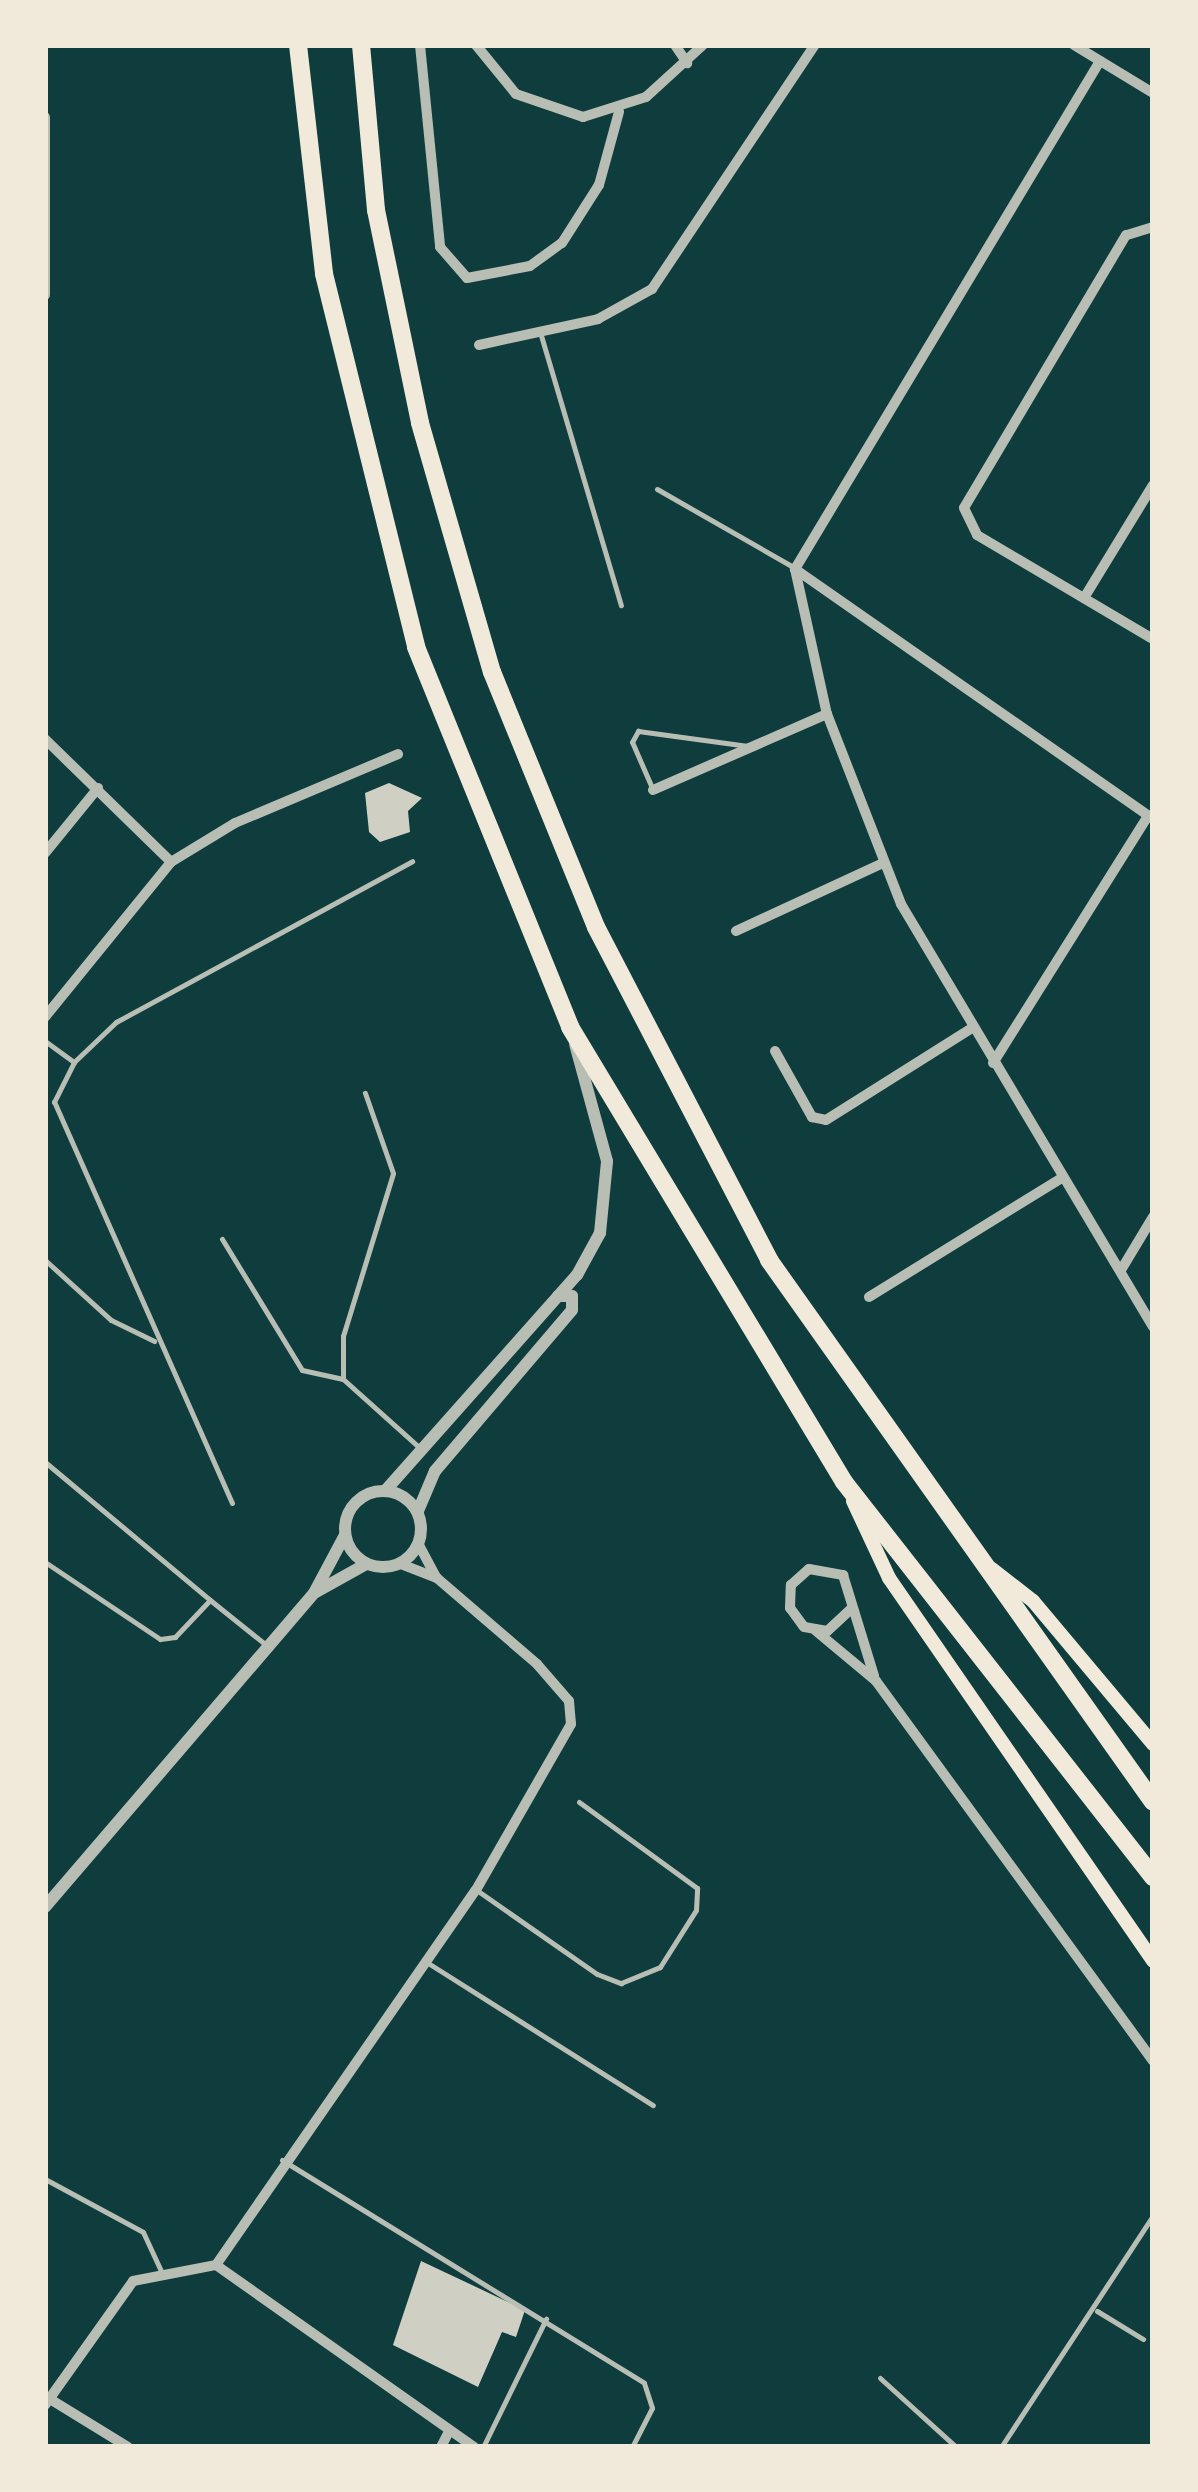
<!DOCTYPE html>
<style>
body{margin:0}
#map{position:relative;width:1198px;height:2492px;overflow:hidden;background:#0f3d3e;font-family:"PT Sans",sans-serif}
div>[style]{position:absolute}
.building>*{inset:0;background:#cfcfc3}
.service>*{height:5px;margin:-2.5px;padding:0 2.5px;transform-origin:2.5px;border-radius:2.5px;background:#b8beb3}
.minor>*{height:10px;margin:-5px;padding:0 5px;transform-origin:5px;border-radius:5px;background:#b8beb3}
.tertiary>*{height:12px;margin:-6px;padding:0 6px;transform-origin:6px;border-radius:6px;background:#b8beb3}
.tertiary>.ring{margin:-6px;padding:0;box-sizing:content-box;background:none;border:12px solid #b8beb3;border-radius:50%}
.secondary>*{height:14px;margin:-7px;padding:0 7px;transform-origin:7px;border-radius:7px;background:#f1e9da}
.trunk>*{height:18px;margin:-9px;padding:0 9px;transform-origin:9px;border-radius:9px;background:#f1e9da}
span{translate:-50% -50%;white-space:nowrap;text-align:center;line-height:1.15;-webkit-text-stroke:10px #f1e9da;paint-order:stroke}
.frame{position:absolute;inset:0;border:48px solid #f1e9da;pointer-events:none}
</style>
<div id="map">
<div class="building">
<i style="clip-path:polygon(389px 783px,422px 798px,408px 811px,410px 832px,380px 842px,369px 832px,365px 793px)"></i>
<i style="clip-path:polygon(421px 2261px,525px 2310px,516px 2337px,502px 2332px,478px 2387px,393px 2345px)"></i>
</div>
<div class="service">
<i style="left:540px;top:332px;width:285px;rotate:73.5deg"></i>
<i style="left:657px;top:489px;width:157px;rotate:29.8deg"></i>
<i style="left:653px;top:790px;width:52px;rotate:-113.6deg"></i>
<i style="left:632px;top:742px;width:13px;rotate:-61deg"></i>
<i style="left:638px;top:731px;width:111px;rotate:7.8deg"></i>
<i style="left:45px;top:1041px;width:36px;rotate:36deg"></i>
<i style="left:222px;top:1239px;width:153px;rotate:58.6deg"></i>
<i style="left:302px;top:1370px;width:42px;rotate:12.4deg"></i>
<i style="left:343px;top:1379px;width:105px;rotate:41.9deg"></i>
<i style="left:45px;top:1260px;width:89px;rotate:42.3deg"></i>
<i style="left:111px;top:1320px;width:48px;rotate:26deg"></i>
<i style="left:343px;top:1379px;width:43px;rotate:-90deg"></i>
<i style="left:343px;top:1336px;width:170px;rotate:-72.9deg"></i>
<i style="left:393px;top:1173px;width:85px;rotate:-109.3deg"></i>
<i style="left:45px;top:1462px;width:215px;rotate:39.9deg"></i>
<i style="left:210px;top:1600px;width:51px;rotate:133.4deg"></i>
<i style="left:175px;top:1637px;width:15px;rotate:172deg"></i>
<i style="left:160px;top:1639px;width:138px;rotate:-146.2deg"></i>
<i style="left:232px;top:1503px;width:439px;rotate:-113.9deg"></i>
<i style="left:54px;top:1102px;width:45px;rotate:-63.4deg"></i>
<i style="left:74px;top:1062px;width:58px;rotate:-43.6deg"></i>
<i style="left:116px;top:1022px;width:337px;rotate:-28.5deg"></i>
<i style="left:210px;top:1600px;width:70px;rotate:38.7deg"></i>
<i style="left:478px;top:1891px;width:145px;rotate:34.9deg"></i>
<i style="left:597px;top:1974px;width:26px;rotate:21deg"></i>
<i style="left:621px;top:1983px;width:42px;rotate:-22.3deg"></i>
<i style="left:660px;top:1967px;width:67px;rotate:-57.7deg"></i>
<i style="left:696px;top:1910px;width:22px;rotate:-87deg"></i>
<i style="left:697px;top:1888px;width:146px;rotate:-143.9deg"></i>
<i style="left:428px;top:1963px;width:266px;rotate:32.3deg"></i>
<i style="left:282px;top:2160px;width:425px;rotate:31.6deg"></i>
<i style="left:644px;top:2383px;width:26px;rotate:72deg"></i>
<i style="left:652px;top:2408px;width:44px;rotate:117.1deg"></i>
<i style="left:45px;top:2179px;width:111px;rotate:28.4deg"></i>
<i style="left:143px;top:2232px;width:43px;rotate:65.2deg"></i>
<i style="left:1097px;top:2311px;width:54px;rotate:31.3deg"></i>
<i style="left:880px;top:2378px;width:103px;rotate:42.2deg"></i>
<i style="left:483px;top:2447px;width:143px;rotate:-63.8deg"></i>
<i style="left:1001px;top:2447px;width:277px;rotate:-56.7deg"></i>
</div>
<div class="minor">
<i style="left:420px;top:45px;width:203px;rotate:84.3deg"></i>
<i style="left:440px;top:247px;width:41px;rotate:48.9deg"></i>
<i style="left:467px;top:278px;width:64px;rotate:-10.8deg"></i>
<i style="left:530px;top:266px;width:39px;rotate:-36deg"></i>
<i style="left:562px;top:243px;width:69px;rotate:-57.5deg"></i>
<i style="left:599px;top:185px;width:76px;rotate:-74.7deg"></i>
<i style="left:476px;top:45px;width:63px;rotate:50.8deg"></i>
<i style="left:516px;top:94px;width:71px;rotate:18.9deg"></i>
<i style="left:583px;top:117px;width:66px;rotate:-17.6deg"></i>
<i style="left:646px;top:97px;width:77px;rotate:-42.4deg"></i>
<i style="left:675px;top:45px;width:22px;rotate:56deg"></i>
<i style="left:1074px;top:45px;width:92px;rotate:31.3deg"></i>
<i style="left:1100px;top:61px;width:593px;rotate:120.98deg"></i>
<i style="left:795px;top:569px;width:148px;rotate:77.6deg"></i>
<i style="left:827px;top:714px;width:204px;rotate:68.7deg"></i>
<i style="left:901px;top:904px;width:492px;rotate:59.2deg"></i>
<i style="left:45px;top:117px;width:178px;rotate:90deg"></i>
<i style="left:1153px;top:227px;width:28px;rotate:163deg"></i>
<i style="left:1126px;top:235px;width:317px;rotate:120.7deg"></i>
<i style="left:964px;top:508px;width:30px;rotate:64deg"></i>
<i style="left:977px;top:535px;width:204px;rotate:30.6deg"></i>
<i style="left:479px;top:345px;width:122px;rotate:-12.3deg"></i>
<i style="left:598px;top:319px;width:62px;rotate:-29.1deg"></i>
<i style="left:652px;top:289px;width:293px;rotate:-56.3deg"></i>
<i style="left:795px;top:569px;width:437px;rotate:34.9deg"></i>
<i style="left:1084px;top:598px;width:132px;rotate:-58.6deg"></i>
<i style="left:45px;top:739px;width:176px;rotate:44.3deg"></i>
<i style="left:653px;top:790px;width:190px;rotate:-23.6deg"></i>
<i style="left:45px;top:853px;width:84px;rotate:-50.8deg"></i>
<i style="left:736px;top:931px;width:162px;rotate:-24.8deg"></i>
<i style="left:45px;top:1017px;width:200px;rotate:-50.9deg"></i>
<i style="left:171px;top:862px;width:75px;rotate:-31.4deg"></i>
<i style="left:235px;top:823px;width:177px;rotate:-22.9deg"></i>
<i style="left:775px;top:1051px;width:76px;rotate:60.7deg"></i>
<i style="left:812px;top:1117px;width:14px;rotate:12deg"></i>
<i style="left:826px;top:1120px;width:173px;rotate:-32.2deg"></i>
<i style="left:993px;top:1063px;width:292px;rotate:-57.9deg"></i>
<i style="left:1121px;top:1270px;width:62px;rotate:-58.9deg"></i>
<i style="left:869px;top:1297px;width:228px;rotate:-31.7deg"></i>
<i style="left:419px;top:1545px;width:36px;rotate:62deg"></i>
<i style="left:851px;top:1609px;width:33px;rotate:137deg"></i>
<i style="left:827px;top:1631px;width:23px;rotate:-170deg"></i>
<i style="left:804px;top:1627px;width:24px;rotate:-126deg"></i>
<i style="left:790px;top:1608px;width:23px;rotate:-88deg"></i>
<i style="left:791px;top:1585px;width:24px;rotate:-42deg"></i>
<i style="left:809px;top:1569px;width:35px;rotate:10deg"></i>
<i style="left:843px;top:1575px;width:106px;rotate:72.9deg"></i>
<i style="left:816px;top:1631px;width:78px;rotate:39.8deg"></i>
<i style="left:876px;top:1681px;width:470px;rotate:53.9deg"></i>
<i style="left:216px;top:2265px;width:456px;rotate:-55.3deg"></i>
<i style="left:476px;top:1890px;width:191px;rotate:-60.2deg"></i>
<i style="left:571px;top:1724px;width:23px;rotate:-95deg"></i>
<i style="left:569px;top:1701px;width:49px;rotate:-130.9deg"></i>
<i style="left:537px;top:1664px;width:132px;rotate:-139.3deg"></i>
<i style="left:437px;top:1578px;width:40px;rotate:-159deg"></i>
<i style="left:45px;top:2396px;width:97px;rotate:31.6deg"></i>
<i style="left:45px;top:2405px;width:152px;rotate:-54.6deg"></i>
<i style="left:133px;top:2281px;width:85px;rotate:-10.9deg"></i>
<i style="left:216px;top:2265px;width:316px;rotate:35.2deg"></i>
<i style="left:441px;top:2447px;width:18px;rotate:-63deg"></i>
</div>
<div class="tertiary">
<i class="ring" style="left:345px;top:1491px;width:64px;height:64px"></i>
<i style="left:385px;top:1491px;width:289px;rotate:-48.4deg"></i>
<i style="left:577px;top:1275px;width:48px;rotate:-61.3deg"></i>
<i style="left:600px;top:1233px;width:72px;rotate:-84.4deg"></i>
<i style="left:607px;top:1161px;width:121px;rotate:-105.3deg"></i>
<i style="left:418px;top:1511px;width:43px;rotate:-67deg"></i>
<i style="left:435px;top:1471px;width:211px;rotate:-49.6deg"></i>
<i style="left:572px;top:1310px;width:14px;rotate:-90deg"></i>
<i style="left:572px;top:1296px;width:14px;rotate:180deg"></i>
<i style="left:316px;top:1592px;width:57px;rotate:-29.2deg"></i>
<i style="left:45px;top:1907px;width:413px;rotate:-49.4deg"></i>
<i style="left:314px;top:1593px;width:66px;rotate:-61.9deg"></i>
</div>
<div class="secondary">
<i style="left:853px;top:1501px;width:85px;rotate:64.9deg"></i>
<i style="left:889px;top:1578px;width:465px;rotate:55.4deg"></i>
<i style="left:992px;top:1569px;width:52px;rotate:38deg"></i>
<i style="left:1033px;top:1601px;width:187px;rotate:50deg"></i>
</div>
<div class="trunk">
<i style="left:298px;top:45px;width:230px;rotate:83.5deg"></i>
<i style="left:324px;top:274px;width:384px;rotate:76.1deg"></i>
<i style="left:416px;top:647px;width:410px;rotate:67.9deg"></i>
<i style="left:570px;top:1027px;width:531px;rotate:58.94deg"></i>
<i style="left:844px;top:1482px;width:502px;rotate:51.96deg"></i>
<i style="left:361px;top:45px;width:166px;rotate:84.8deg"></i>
<i style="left:376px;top:210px;width:217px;rotate:78.3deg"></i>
<i style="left:420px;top:423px;width:259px;rotate:73.9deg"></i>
<i style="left:492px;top:672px;width:275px;rotate:67.8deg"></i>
<i style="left:596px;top:927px;width:375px;rotate:62.5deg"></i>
<i style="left:769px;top:1260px;width:664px;rotate:54.68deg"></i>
</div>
<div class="frame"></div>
</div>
